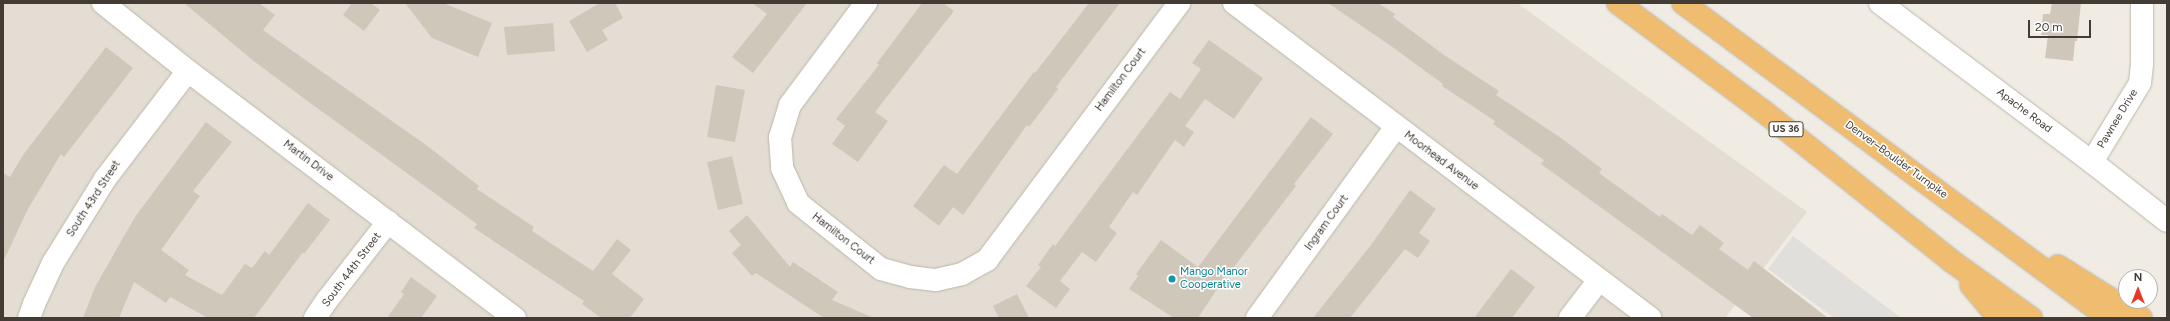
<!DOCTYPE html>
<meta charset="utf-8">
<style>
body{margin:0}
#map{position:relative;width:2170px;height:321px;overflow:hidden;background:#f0ece4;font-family:Figtree,sans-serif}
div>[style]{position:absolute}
.residential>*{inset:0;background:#e4ddd3}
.parking>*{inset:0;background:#e1dfdc}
.building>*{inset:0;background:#d0c7bb}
.roads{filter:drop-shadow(0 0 1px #bdb6ab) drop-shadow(0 0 1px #bdb6ab)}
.minor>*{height:22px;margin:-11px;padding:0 11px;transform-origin:11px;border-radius:11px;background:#fff}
.tertiary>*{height:22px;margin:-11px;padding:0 11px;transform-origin:11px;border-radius:11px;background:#fff}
.motorway>*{height:22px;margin:-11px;padding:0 11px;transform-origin:11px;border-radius:11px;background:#f0bd70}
.dots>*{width:11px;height:11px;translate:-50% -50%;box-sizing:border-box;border:2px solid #fff;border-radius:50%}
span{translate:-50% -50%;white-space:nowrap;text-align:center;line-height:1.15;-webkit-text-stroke:3px #fff;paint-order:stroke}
.shield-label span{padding:1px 3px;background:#fff;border:1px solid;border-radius:3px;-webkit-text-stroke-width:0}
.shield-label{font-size:10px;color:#423c35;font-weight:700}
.street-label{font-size:11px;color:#423c35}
.culture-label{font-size:11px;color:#0d838f}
.left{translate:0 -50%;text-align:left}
.frame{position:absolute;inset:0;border:4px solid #423c35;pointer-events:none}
.north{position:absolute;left:2118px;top:269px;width:40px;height:40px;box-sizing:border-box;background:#fff;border:1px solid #b3b1ae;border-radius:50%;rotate:0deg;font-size:11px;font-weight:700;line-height:16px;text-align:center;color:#423c35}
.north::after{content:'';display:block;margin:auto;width:14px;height:18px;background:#e53826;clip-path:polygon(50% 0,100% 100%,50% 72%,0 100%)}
.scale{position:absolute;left:2028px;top:20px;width:63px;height:18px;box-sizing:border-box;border:2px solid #423c35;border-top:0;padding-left:5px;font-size:12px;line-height:14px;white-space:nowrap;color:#423c35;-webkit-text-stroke:3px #fff;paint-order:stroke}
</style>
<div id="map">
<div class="residential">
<i style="clip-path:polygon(3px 3px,1517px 3px,1807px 212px,1725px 318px,3px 318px)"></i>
</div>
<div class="parking">
<i style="clip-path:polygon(1793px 236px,1901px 318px,1834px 318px,1768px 269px)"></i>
</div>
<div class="building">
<i style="clip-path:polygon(184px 3px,259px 3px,275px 15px,263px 30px,426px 145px,479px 186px,477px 189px,534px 227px,532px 231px,593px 271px,617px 239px,631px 250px,612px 274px,644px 299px,630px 318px,601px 318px,582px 304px,584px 301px,474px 228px,477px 224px,313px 105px,255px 62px)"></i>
<i style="clip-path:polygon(352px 3px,371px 3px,380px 10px,364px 31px,343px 15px)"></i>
<i style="clip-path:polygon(405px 3px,443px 3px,492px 23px,478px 57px,432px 38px)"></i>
<i style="clip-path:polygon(600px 3px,615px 3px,623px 18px,602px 30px,608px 40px,587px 52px,569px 21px)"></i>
<i style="clip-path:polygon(752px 3px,807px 3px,753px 73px,732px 57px,767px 14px)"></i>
<i style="clip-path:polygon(922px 3px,943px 3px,954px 11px,875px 112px,888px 121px,858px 162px,832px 144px,845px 126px,836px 119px,879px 65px,877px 63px)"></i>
<i style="clip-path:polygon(1089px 3px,1120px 3px,1056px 87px,1058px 89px,1029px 127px,1027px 125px,963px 215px,953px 207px,939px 226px,913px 206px,944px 165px,957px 174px,1034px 72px,1035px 73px)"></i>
<i style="clip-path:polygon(1328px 3px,1378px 3px,1395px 14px,1393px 17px,1444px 55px,1499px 91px,1496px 95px,1561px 138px,1602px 169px,1599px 173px,1660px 217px,1662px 214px,1692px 235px,1700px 225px,1724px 243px,1719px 249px,1748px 270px,1754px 261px,1828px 318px,1753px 318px,1541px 164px,1544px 160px,1493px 124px,1495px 121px,1442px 86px,1443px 84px,1391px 46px)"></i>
<i style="clip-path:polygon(2052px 3px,2081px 3px,2077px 41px,2075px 41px,2073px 61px,2045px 58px,2048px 35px,2041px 35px,2043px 14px,2050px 14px)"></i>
<i style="clip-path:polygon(553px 23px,555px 51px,507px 55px,504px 27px)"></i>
<i style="clip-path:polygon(1209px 40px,1263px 78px,1234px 119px,1205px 99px,1185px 126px,1194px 132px,1184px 147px,1175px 140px,1137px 195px,1133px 192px,1109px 227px,1117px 233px,1096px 262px,1082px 252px,1060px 281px,1070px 289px,1056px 308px,1026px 286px,1041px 267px,1038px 265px,1053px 244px,1055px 246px,1170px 92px,1180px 99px,1201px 69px,1192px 63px)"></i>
<i style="clip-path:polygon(106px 47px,133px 68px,64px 157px,61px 154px,28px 209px,3px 262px,3px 173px,10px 177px,23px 155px)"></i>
<i style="clip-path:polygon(716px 85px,745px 90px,735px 142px,707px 137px)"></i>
<i style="clip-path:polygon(1311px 117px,1333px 134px,1294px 184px,1296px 186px,1257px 237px,1228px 275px,1227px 274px,1198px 318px,1174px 318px,1129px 289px,1138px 276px,1136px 274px,1161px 240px,1198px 267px)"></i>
<i style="clip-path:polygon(206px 122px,232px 142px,193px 191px,200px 196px,161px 250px,189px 270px,185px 275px,222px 295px,245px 264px,252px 268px,265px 251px,269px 255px,308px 203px,330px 220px,304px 254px,303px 252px,254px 318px,208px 318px,170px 297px,166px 303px,134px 282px,119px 318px,83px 318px,95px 287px,135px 217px)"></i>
<i style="clip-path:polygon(732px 156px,743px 204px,718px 210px,707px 162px)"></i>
<i style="clip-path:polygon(1410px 190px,1436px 209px,1419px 233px,1430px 241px,1418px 258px,1405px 249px,1350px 318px,1313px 318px,1371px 245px)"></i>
<i style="clip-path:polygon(747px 215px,790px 267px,793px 262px,838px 292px,832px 300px,874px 318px,824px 318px,756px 273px,752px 276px,732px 253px,741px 245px,729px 231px)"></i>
<i style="clip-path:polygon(1511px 269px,1535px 287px,1512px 318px,1474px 318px)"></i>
<i style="clip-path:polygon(411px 277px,437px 296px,421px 318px,387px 318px,404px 294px,401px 292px)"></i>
<i style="clip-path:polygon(1017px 294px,1029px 318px,999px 318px,993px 306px)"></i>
</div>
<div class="roads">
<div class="minor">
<i style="left:103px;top:3px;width:109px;rotate:38.7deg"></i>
<i style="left:188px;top:71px;width:410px;rotate:37.1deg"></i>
<i style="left:866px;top:3px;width:127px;rotate:126.7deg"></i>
<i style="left:790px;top:105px;width:34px;rotate:107deg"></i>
<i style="left:780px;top:137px;width:31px;rotate:86deg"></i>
<i style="left:782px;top:168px;width:38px;rotate:65deg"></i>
<i style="left:798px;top:203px;width:106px;rotate:38.5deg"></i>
<i style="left:881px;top:269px;width:30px;rotate:15deg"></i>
<i style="left:910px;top:277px;width:26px;rotate:7deg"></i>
<i style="left:936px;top:280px;width:27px;rotate:-13deg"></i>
<i style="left:962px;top:274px;width:29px;rotate:-29deg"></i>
<i style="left:987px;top:260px;width:321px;rotate:-53.2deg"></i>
<i style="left:1880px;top:3px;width:265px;rotate:36.9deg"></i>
<i style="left:2092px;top:162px;width:95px;rotate:38.2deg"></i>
<i style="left:2092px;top:162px;width:92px;rotate:-58.7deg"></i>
<i style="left:2140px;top:83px;width:19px;rotate:-84deg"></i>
<i style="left:2142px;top:64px;width:61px;rotate:-90deg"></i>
<i style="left:29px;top:318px;width:15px;rotate:-70deg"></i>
<i style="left:34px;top:304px;width:45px;rotate:-65.1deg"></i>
<i style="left:53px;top:263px;width:99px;rotate:-58.2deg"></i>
<i style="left:105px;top:179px;width:136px;rotate:-52.5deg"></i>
<i style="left:315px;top:318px;width:23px;rotate:-56deg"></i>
<i style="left:328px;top:299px;width:98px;rotate:-52.1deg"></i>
<i style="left:1257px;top:318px;width:236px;rotate:-54deg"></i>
<i style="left:1570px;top:318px;width:48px;rotate:-52.7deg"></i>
</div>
<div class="tertiary">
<i style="left:1234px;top:3px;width:522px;rotate:37.13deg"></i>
</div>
<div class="motorway">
<i style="left:1618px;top:3px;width:181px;rotate:36.7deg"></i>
<i style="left:1763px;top:111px;width:239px;rotate:38.5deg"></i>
<i style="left:1950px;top:260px;width:100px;rotate:35.6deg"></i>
<i style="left:1683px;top:3px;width:530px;rotate:36.48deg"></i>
<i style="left:2058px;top:266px;width:98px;rotate:32.1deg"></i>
<i style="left:1971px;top:285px;width:31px;rotate:50deg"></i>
<i style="left:1991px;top:309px;width:14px;rotate:39deg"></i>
</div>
</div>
<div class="dots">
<i style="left:1172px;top:279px;background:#0f9aa8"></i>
</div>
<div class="shield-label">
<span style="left:1786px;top:129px">US 36</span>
</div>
<div class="street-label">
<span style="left:1121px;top:80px;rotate:-53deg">Hamilton Court</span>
<span style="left:2024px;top:111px;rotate:37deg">Apache Road</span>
<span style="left:2118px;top:119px;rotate:-59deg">Pawnee Drive</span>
<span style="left:1896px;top:160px;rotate:36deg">Denver–Boulder Turnpike</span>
<span style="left:308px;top:161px;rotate:37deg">Martin Drive</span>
<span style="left:1441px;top:161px;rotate:37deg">Moorhead Avenue</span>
<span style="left:94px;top:199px;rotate:-57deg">South 43rd Street</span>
<span style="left:1327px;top:223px;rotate:-54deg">Ingram Court</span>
<span style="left:843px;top:239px;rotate:38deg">Hamilton Court</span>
<span style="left:352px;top:270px;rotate:-53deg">South 44th Street</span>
</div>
<div class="culture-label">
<span class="left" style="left:1180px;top:279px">Mango Manor<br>Cooperative</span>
</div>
<div class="frame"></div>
<div class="north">N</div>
<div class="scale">20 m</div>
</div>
